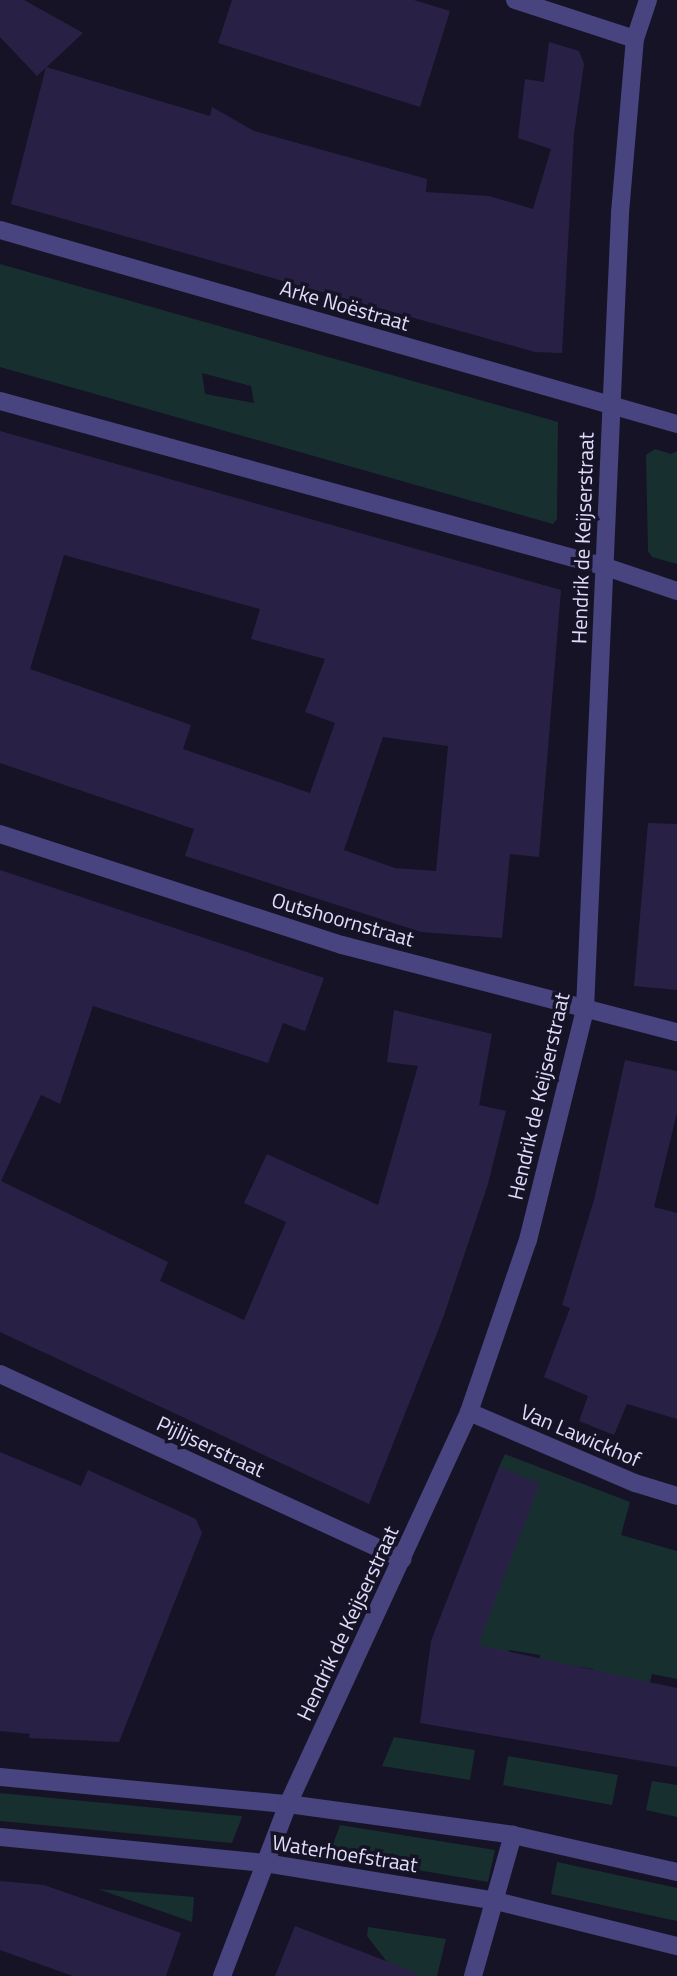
<!DOCTYPE html>
<meta charset="utf-8">
<style>
body{margin:0}
#map{position:relative;width:677px;height:1976px;overflow:hidden;background:#161326;font-family:"Titillium Web",sans-serif}
div>[style]{position:absolute}
.green>*{inset:0;background:#172f2f}
.building>*{inset:0;background:#292145}
.minor>*{height:18px;margin:-9px;padding:0 9px;transform-origin:9px;border-radius:9px;background:#47447f}
span{translate:-50% -50%;white-space:nowrap;text-align:center;line-height:1.15;-webkit-text-stroke:7px #161326;paint-order:stroke}
.street-label{font-size:21px;color:#e0ddfb}
</style>
<div id="map">
<div class="green">
<i style="clip-path:polygon(evenodd,0 264px,558px 422px,557px 519px,553px 524px,0 367px,0 264px,202px 373px,251px 386px,254px 403px,205px 394px,202px 373px)"></i>
<i style="clip-path:polygon(655px 449px,671px 454px,677px 451px,677px 564px,652px 557px,648px 551px,646px 455px)"></i>
<i style="clip-path:polygon(505px 1454px,630px 1502px,621px 1535px,677px 1551px,677px 1679px,652px 1674px,649px 1687px,591px 1676px,593px 1669px,581px 1667px,539px 1668px,540px 1655px,509px 1650px,507px 1663px,472px 1657px,499px 1467px)"></i>
<i style="clip-path:polygon(394px 1737px,475px 1750px,470px 1780px,382px 1766px)"></i>
<i style="clip-path:polygon(508px 1756px,618px 1775px,612px 1805px,503px 1785px)"></i>
<i style="clip-path:polygon(652px 1781px,677px 1785px,677px 1817px,646px 1810px)"></i>
<i style="clip-path:polygon(0 1793px,241px 1816px,242px 1817px,232px 1843px,0 1821px)"></i>
<i style="clip-path:polygon(340px 1825px,495px 1850px,488px 1882px,329px 1855px)"></i>
<i style="clip-path:polygon(557px 1862px,677px 1888px,677px 1921px,551px 1894px)"></i>
<i style="clip-path:polygon(98px 1889px,194px 1897px,192px 1922px)"></i>
<i style="clip-path:polygon(368px 1927px,446px 1939px,437px 1976px,398px 1976px,367px 1936px)"></i>
</div>
<div class="building">
<i style="clip-path:polygon(0 0,24px 0,83px 33px,37px 76px,0 37px)"></i>
<i style="clip-path:polygon(232px 0,414px 0,450px 11px,420px 107px,218px 43px)"></i>
<i style="clip-path:polygon(549px 42px,579px 51px,584px 64px,574px 134px,562px 353px,535px 352px,11px 204px,46px 67px,210px 116px,212px 107px,254px 131px,427px 179px,426px 192px,489px 196px,533px 209px,551px 149px,518px 138px,525px 79px,544px 82px)"></i>
<i style="clip-path:polygon(evenodd,0 431px,561px 590px,539px 857px,510px 854px,502px 938px,421px 932px,185px 856px,194px 829px,0 763px,0 431px,64px 555px,260px 609px,251px 639px,325px 659px,305px 712px,335px 723px,310px 793px,183px 749px,191px 725px,30px 669px,64px 555px,0 431px,383px 737px,448px 746px,436px 871px,395px 868px,344px 850px,383px 737px)"></i>
<i style="clip-path:polygon(648px 823px,677px 824px,677px 990px,634px 986px)"></i>
<i style="clip-path:polygon(0 870px,324px 978px,305px 1031px,283px 1023px,268px 1063px,93px 1006px,60px 1104px,41px 1095px,1px 1181px,168px 1262px,160px 1281px,244px 1320px,286px 1222px,244px 1203px,267px 1154px,378px 1205px,418px 1066px,387px 1062px,394px 1010px,492px 1034px,479px 1105px,506px 1111px,488px 1184px,443px 1318px,369px 1504px,0 1332px)"></i>
<i style="clip-path:polygon(625px 1060px,677px 1071px,677px 1113px,654px 1207px,677px 1213px,677px 1419px,627px 1404px,614px 1435px,579px 1421px,588px 1396px,544px 1377px,570px 1308px,562px 1305px,594px 1200px)"></i>
<i style="clip-path:polygon(0 1452px,81px 1486px,88px 1470px,196px 1519px,202px 1533px,119px 1742px,29px 1738px,30px 1734px,0 1731px)"></i>
<i style="clip-path:polygon(499px 1467px,540px 1483px,478px 1645px,677px 1688px,677px 1767px,420px 1723px,431px 1641px)"></i>
<i style="clip-path:polygon(0 1881px,44px 1885px,181px 1933px,166px 1976px,73px 1976px,0 1950px)"></i>
<i style="clip-path:polygon(295px 1926px,417px 1973px,416px 1976px,275px 1976px)"></i>
</div>
<div class="minor">
<i style="left:515px;top:0;width:126px;rotate:18deg"></i>
<i style="left:0;top:230px;width:704px;rotate:15.99deg"></i>
<i style="left:0;top:401px;width:628px;rotate:15.32deg"></i>
<i style="left:606px;top:567px;width:75px;rotate:18.7deg"></i>
<i style="left:0;top:834px;width:360px;rotate:18deg"></i>
<i style="left:342px;top:945px;width:346px;rotate:14.6deg"></i>
<i style="left:0;top:1374px;width:443px;rotate:24.7deg"></i>
<i style="left:469px;top:1412px;width:181px;rotate:23.2deg"></i>
<i style="left:635px;top:1483px;width:44px;rotate:17.2deg"></i>
<i style="left:0;top:1777px;width:289px;rotate:5.4deg"></i>
<i style="left:288px;top:1804px;width:227px;rotate:7.8deg"></i>
<i style="left:513px;top:1835px;width:168px;rotate:12.7deg"></i>
<i style="left:0;top:1837px;width:266px;rotate:5.6deg"></i>
<i style="left:265px;top:1863px;width:234px;rotate:9.3deg"></i>
<i style="left:496px;top:1901px;width:187px;rotate:14deg"></i>
<i style="left:222px;top:1976px;width:184px;rotate:-69deg"></i>
<i style="left:288px;top:1804px;width:432px;rotate:-65.2deg"></i>
<i style="left:469px;top:1412px;width:182px;rotate:-71.1deg"></i>
<i style="left:528px;top:1240px;width:238px;rotate:-76.1deg"></i>
<i style="left:585px;top:1009px;width:797px;rotate:-87.48deg"></i>
<i style="left:620px;top:213px;width:175px;rotate:-85.1deg"></i>
<i style="left:635px;top:39px;width:41px;rotate:-71.6deg"></i>
<i style="left:473px;top:1976px;width:147px;rotate:-74.2deg"></i>
</div>
<div class="street-label">
<span style="left:345px;top:305px;rotate:16deg">Arke Noëstraat</span>
<span style="left:582px;top:538px;rotate:-88deg">Hendrik de Keijserstraat</span>
<span style="left:343px;top:919px;rotate:16deg">Outshoornstraat</span>
<span style="left:538px;top:1096px;rotate:-77deg">Hendrik de Keijserstraat</span>
<span style="left:581px;top:1435px;rotate:23deg">Van Lawickhof</span>
<span style="left:211px;top:1446px;rotate:25deg">Pijlijserstraat</span>
<span style="left:347px;top:1623px;rotate:-65deg">Hendrik de Keijserstraat</span>
<span style="left:345px;top:1853px;rotate:9deg">Waterhoefstraat</span>
</div>
</div>
